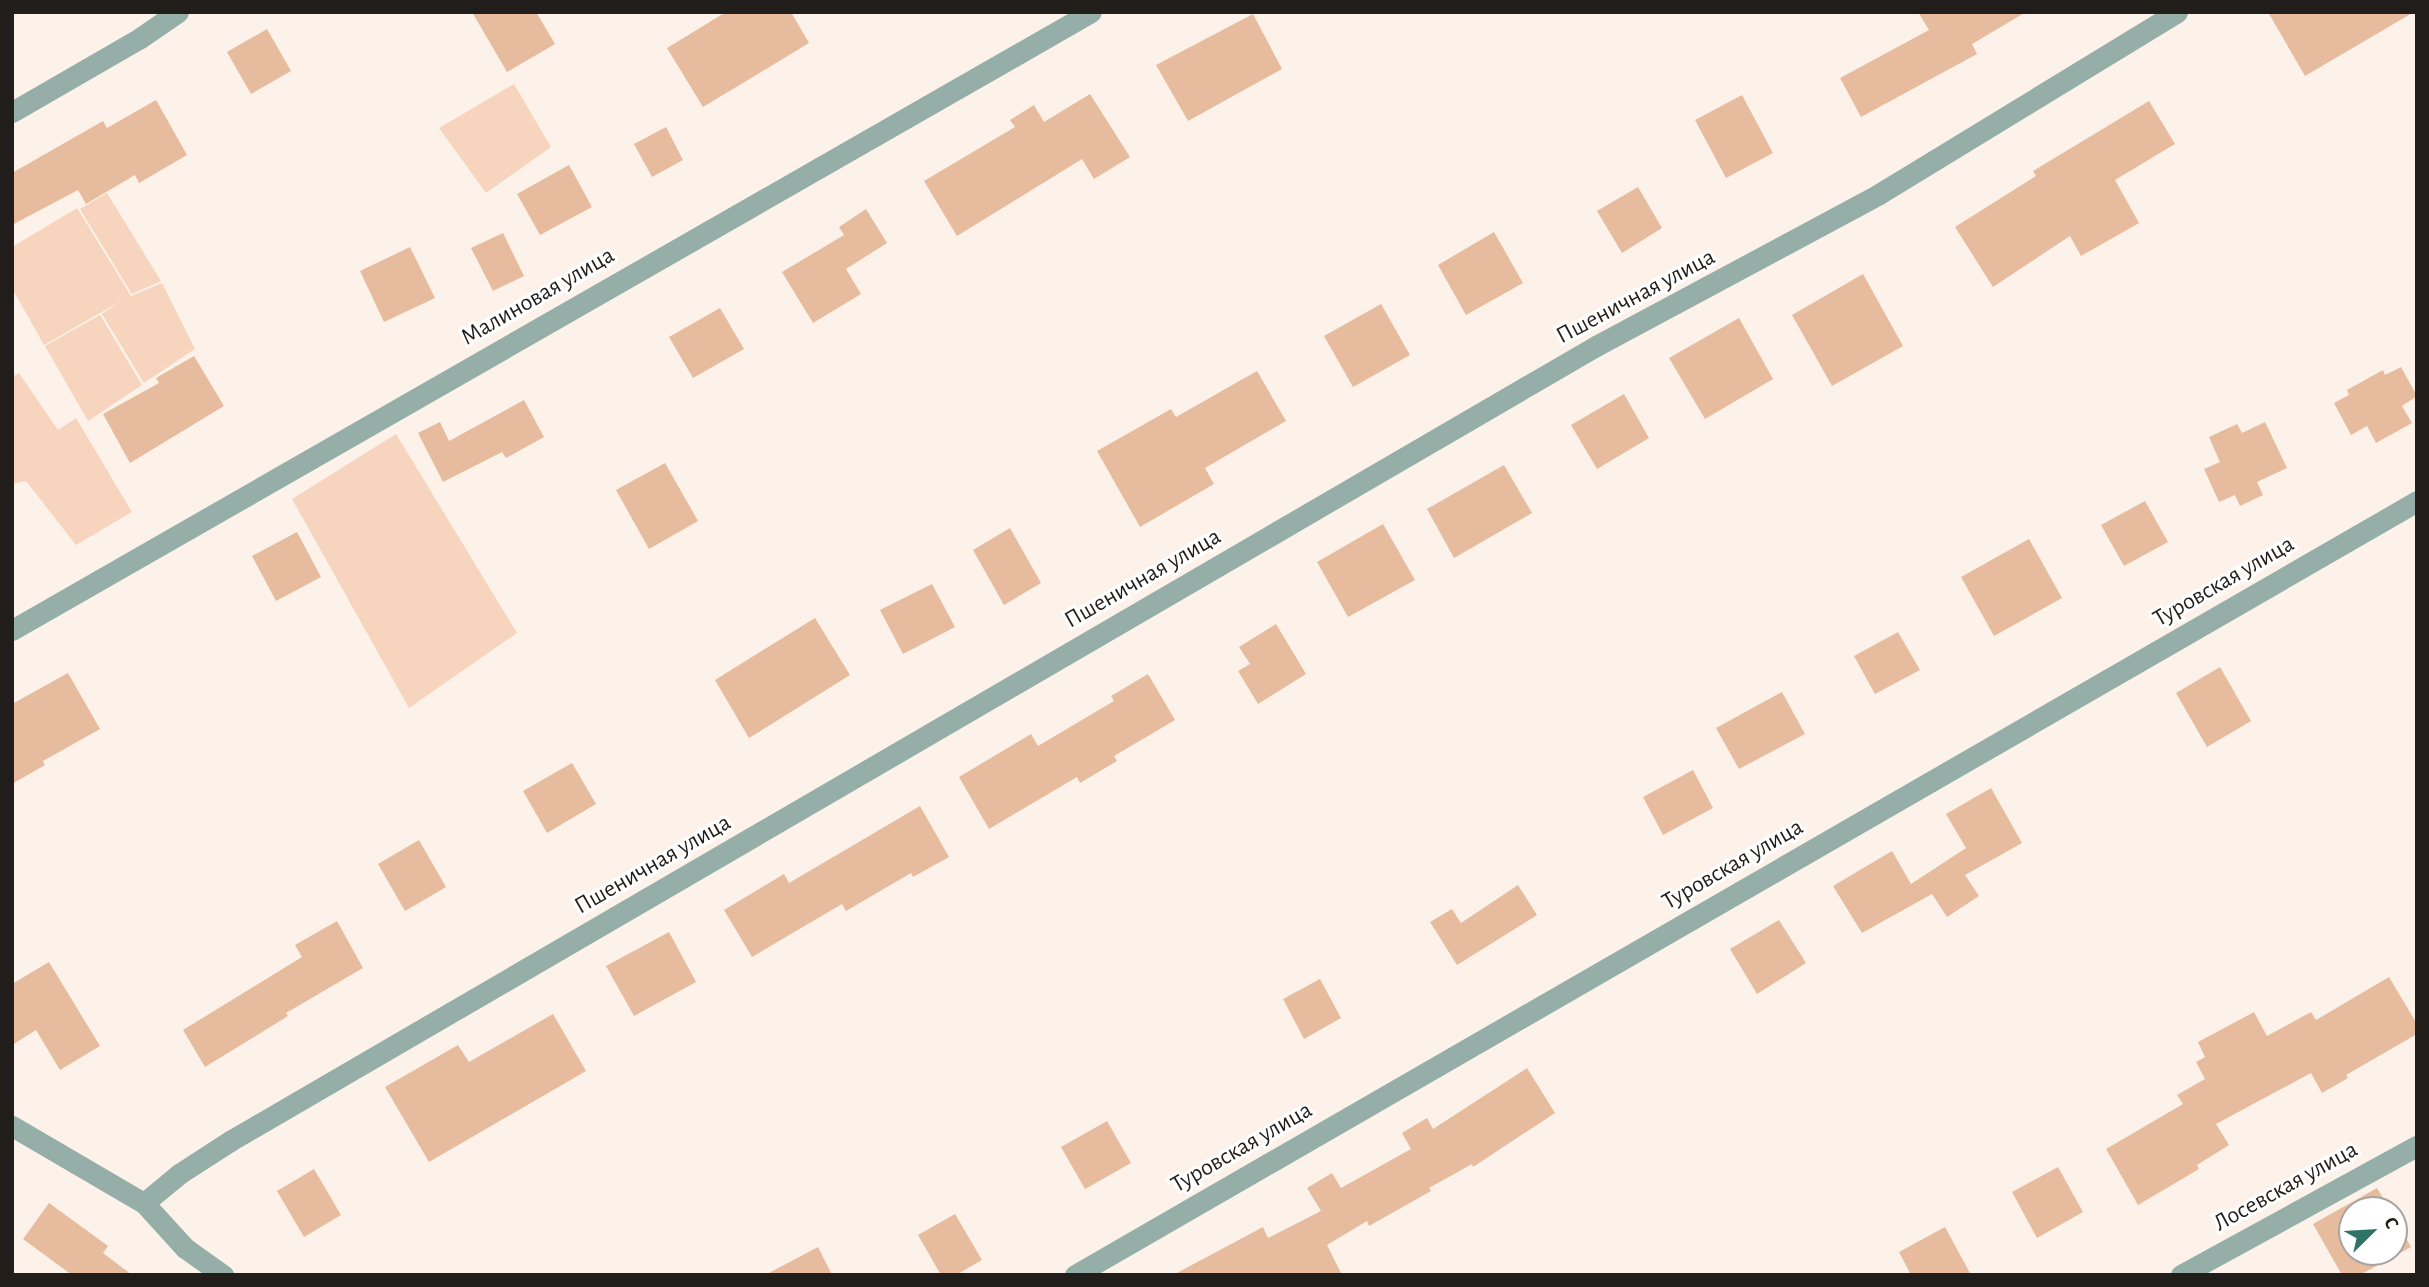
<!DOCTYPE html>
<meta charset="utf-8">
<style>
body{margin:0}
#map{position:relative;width:2429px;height:1287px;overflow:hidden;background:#fdf2ea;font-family:"Alegreya Sans",sans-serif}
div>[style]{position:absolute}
.green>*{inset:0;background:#f6d4bd}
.building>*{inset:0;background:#e7bb9d}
.minor>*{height:21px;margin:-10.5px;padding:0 10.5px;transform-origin:10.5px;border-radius:10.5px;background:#95aea8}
span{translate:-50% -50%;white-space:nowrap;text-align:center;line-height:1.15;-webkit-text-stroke:6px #fff;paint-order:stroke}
.street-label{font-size:24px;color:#211d1a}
.frame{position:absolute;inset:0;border:14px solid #211d1a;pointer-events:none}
.north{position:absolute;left:2338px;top:1196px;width:70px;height:70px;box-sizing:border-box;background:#fff;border:2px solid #a6a5a3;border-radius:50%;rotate:66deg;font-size:19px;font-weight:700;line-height:28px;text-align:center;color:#211d1a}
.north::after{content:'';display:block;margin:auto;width:24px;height:32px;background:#2f7366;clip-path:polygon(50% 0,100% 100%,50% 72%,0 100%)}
</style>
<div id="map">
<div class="green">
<i style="clip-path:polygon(514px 84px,551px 147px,486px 193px,439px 128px)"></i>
<i style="clip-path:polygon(107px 193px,161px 281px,132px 294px,80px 209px)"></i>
<i style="clip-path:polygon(77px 208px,131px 296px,162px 283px,195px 349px,144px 383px,102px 314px,121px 301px,44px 345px,12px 288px,12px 247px)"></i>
<i style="clip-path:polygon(100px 315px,142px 385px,88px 421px,45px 346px)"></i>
<i style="clip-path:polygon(19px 373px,58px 430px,76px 418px,132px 512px,76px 545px,26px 481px,12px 484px,12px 377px)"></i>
<i style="clip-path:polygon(396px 434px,517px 633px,409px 708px,292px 499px)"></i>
</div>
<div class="building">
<i style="clip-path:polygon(472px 12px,536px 12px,555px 44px,507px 72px)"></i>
<i style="clip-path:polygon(726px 12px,791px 12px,809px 43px,703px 107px,667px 48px)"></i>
<i style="clip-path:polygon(1918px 12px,2026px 12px,1972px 44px,1977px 54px,1861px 117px,1840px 78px,1929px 30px)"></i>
<i style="clip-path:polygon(2268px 12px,2414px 12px,2305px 76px)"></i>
<i style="clip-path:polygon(1253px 14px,1282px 69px,1188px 121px,1156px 65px)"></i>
<i style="clip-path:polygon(267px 29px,291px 71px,251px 94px,227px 52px)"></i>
<i style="clip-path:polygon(1090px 94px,1130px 157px,1094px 179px,1082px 159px,957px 236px,924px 181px,1015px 127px,1010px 120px,1034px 105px,1044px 122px)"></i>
<i style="clip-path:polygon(1742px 95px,1773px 153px,1726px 178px,1695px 120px)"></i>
<i style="clip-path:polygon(156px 100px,187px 155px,139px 183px,135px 175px,86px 204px,78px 190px,12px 225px,12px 173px,103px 121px,107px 128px)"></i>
<i style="clip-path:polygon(2149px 101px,2175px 144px,2115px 180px,2139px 223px,2081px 256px,2070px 236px,1993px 287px,1955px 227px,2036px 176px,2033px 171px)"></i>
<i style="clip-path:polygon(666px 127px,683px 160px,652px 177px,634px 144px)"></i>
<i style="clip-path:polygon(569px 165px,592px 207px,540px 235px,517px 194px)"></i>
<i style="clip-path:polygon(1638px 187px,1662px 228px,1622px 253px,1597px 211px)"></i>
<i style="clip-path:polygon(866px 209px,887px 243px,846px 269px,861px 294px,813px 323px,782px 272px,844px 235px,839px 227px)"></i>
<i style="clip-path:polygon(1494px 232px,1523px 283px,1466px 315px,1438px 265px)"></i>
<i style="clip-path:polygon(503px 233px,524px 276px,493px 291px,471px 248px)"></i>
<i style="clip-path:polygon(410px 247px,435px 298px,384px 322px,360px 271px)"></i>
<i style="clip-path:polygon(1863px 274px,1903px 346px,1832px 386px,1792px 315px)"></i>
<i style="clip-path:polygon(1381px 304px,1410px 355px,1353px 387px,1324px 336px)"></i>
<i style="clip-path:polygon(720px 308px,744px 349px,693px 378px,669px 337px)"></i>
<i style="clip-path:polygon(1739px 318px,1773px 379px,1705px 419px,1669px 358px)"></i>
<i style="clip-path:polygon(194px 356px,224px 406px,130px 463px,103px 414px,159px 383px,156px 378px)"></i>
<i style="clip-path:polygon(2401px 367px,2417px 396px,2402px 406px,2412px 423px,2376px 443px,2367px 426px,2351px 435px,2334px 403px,2349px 395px,2347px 390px,2383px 370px,2385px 375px)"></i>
<i style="clip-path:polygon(1257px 371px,1286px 421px,1205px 468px,1214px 484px,1140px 527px,1097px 451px,1171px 409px,1176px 417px)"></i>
<i style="clip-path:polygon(1624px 394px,1649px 438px,1597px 469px,1571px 425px)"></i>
<i style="clip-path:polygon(524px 400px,544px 437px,506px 458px,502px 452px,443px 482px,418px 433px,440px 422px,449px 441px)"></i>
<i style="clip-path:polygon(2265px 422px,2287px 468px,2257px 482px,2263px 495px,2240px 506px,2235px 495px,2219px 502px,2204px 469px,2220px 462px,2209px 437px,2237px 424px,2242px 433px)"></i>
<i style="clip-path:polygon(665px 463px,698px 521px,649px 549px,616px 490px)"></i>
<i style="clip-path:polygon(1504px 465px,1532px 513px,1454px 558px,1427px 509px)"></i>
<i style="clip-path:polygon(2145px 501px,2168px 542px,2124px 566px,2101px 525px)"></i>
<i style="clip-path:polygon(1383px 524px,1415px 580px,1348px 617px,1317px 562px)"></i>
<i style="clip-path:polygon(1010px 528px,1041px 583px,1004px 605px,973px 550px)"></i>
<i style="clip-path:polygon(297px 532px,321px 577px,276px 601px,252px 556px)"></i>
<i style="clip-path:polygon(2029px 539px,2062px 598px,1994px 636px,1961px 577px)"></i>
<i style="clip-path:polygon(932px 584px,955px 627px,903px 654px,880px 610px)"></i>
<i style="clip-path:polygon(815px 618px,850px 675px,749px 738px,715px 680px)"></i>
<i style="clip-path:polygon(1276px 624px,1306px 674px,1258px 704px,1238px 671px,1250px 664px,1239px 647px)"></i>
<i style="clip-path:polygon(1898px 632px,1920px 670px,1875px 694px,1854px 656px)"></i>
<i style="clip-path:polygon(2220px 667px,2251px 721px,2207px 747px,2176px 693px)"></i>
<i style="clip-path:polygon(68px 673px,100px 729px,43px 761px,45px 765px,12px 784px,12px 704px)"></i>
<i style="clip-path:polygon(1148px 674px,1175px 720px,1114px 756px,1117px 761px,1080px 783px,1077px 777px,989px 829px,959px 777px,1031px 734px,1038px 746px,1114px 701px,1111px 696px)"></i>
<i style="clip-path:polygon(1782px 692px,1805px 734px,1739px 769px,1716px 728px)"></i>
<i style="clip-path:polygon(572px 763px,596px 804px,547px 833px,523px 791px)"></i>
<i style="clip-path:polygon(1693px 770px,1713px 808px,1663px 835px,1643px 797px)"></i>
<i style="clip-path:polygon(1991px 788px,2022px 843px,1965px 875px,1979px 896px,1947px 917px,1932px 894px,1862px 933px,1833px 886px,1892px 851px,1911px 884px,1966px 848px,1946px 814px)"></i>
<i style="clip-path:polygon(920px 806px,949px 857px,913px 877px,911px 873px,846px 911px,842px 904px,752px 957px,724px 910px,784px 874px,789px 883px)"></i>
<i style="clip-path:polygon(419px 840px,446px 887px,405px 911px,378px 864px)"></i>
<i style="clip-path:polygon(1518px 885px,1537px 915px,1457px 965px,1430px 922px,1452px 909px,1461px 923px)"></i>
<i style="clip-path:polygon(1779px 920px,1806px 963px,1757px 994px,1730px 949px)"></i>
<i style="clip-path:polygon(337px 921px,363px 968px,286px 1013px,288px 1016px,205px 1067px,183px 1030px,302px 957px,295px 945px)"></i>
<i style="clip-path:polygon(669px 932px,696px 982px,634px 1016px,606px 966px)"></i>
<i style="clip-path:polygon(49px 962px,100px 1046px,60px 1070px,36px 1030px,12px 1045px,12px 984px)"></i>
<i style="clip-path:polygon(2389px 977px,2417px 1024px,2417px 1034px,2346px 1075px,2348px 1078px,2322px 1093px,2311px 1073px,2216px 1124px,2229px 1145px,2197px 1165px,2199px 1169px,2138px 1205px,2106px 1149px,2183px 1104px,2177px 1095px,2205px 1079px,2196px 1062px,2205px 1057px,2198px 1042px,2254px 1012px,2267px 1036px,2311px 1012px,2316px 1020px)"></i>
<i style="clip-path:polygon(1320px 979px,1341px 1018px,1304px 1039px,1283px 999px)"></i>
<i style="clip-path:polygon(553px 1014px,586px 1071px,429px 1162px,385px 1087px,458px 1045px,469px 1062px)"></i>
<i style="clip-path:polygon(1527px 1068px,1555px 1113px,1473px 1167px,1472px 1164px,1429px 1188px,1431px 1191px,1369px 1226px,1367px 1221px,1327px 1245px,1342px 1275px,1173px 1275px,1263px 1227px,1268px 1238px,1321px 1211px,1307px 1188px,1332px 1173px,1341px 1188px,1411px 1149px,1402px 1133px,1427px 1118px,1433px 1129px)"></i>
<i style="clip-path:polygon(1107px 1121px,1131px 1163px,1085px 1189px,1061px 1147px)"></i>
<i style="clip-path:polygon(2058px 1167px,2083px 1212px,2037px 1238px,2012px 1192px)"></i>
<i style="clip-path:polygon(314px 1169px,341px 1215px,304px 1237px,277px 1191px)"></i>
<i style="clip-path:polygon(2377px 1188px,2390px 1210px,2352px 1210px,2352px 1252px,2394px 1252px,2394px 1217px,2411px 1247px,2360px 1275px,2342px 1275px,2313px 1224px)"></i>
<i style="clip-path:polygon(49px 1203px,108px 1246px,103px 1253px,132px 1275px,72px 1275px,23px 1239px)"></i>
<i style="clip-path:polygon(955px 1214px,982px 1260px,956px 1275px,941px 1275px,918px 1235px)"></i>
<i style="clip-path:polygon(1945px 1227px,1971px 1275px,1911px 1275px,1899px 1252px)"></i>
<i style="clip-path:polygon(818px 1247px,832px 1275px,765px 1275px)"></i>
</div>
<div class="minor">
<i style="left:12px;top:112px;width:148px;rotate:-30deg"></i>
<i style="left:140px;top:38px;width:46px;rotate:-34.4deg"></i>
<i style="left:12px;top:630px;width:1243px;rotate:-29.8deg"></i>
<i style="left:12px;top:1126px;width:153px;rotate:30.3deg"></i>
<i style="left:144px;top:1203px;width:61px;rotate:47.7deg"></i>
<i style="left:185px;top:1248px;width:47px;rotate:35.4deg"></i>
<i style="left:144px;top:1203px;width:45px;rotate:-39.6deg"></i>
<i style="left:179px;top:1174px;width:61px;rotate:-32.9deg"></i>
<i style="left:230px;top:1141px;width:1581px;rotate:-30.2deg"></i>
<i style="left:1596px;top:346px;width:321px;rotate:-28.2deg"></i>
<i style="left:1879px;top:194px;width:349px;rotate:-31.4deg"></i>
<i style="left:1075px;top:1275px;width:1549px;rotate:-29.97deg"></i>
<i style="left:2181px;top:1275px;width:269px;rotate:-28.7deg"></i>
</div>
<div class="street-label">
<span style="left:538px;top:297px;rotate:-30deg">Малиновая улица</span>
<span style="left:1636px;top:297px;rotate:-28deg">Пшеничная улица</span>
<span style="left:1143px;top:579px;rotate:-30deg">Пшеничная улица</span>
<span style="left:2224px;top:582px;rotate:-30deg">Туровская улица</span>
<span style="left:653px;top:865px;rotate:-30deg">Пшеничная улица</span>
<span style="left:1733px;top:865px;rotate:-30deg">Туровская улица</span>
<span style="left:1242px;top:1148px;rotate:-30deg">Туровская улица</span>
<span style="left:2286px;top:1187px;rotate:-29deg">Лосевская улица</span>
</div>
<div class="frame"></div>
<div class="north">С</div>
</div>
